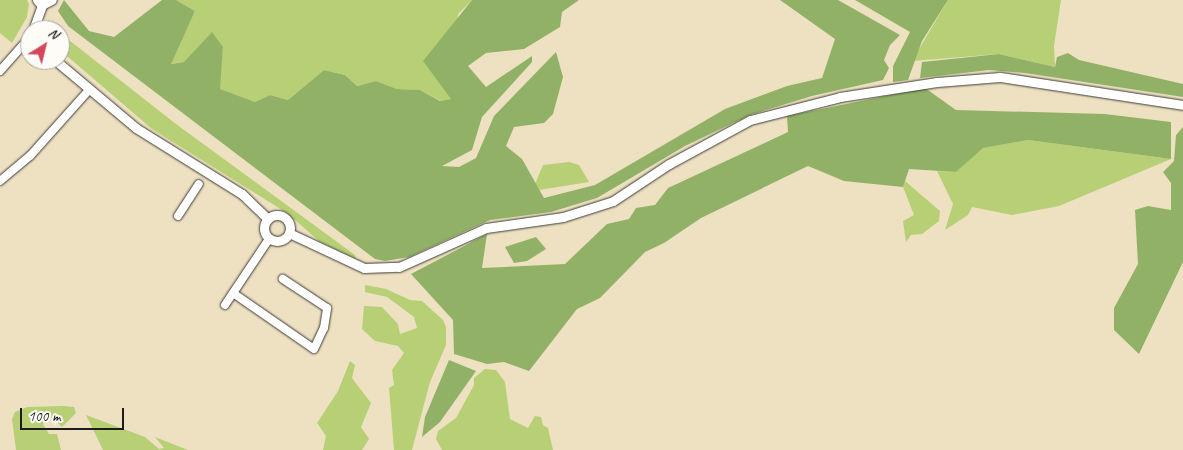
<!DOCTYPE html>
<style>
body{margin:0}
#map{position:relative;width:1183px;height:450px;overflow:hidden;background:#eee1c2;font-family:Caveat,sans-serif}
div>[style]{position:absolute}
.green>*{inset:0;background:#b7d075}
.forest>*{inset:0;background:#91b266}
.roads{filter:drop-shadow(0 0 1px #3c3a35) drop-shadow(0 0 1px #3c3a35)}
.minor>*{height:8px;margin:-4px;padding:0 4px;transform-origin:4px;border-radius:4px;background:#fff}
.tertiary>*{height:9px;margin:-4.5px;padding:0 4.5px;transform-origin:4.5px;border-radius:4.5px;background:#fff}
.tertiary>.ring{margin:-4.5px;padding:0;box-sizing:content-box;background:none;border:9px solid #fff;border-radius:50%}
.secondary>*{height:10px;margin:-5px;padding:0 5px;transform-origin:5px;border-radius:5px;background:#fff}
span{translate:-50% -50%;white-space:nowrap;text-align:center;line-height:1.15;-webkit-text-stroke:5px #fdfcf7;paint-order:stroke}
.north{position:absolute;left:20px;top:20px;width:50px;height:50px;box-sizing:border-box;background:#fdfcf7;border:1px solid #a3a29f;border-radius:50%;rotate:36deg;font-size:14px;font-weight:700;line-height:20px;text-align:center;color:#1c1c1c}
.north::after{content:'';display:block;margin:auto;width:18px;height:22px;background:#d1495b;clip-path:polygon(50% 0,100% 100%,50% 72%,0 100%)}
.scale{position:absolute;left:20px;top:408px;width:104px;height:22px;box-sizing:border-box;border:2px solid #1c1c1c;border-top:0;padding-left:6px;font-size:15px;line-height:18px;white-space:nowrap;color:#1c1c1c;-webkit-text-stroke:4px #fdfcf7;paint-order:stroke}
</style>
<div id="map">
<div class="green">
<i style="clip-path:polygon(0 0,27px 0,29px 4px,27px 17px,12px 43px,0 33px)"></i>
<i style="clip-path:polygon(176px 0,472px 0,458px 14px,451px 99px,441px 101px,420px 90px,397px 89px,376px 81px,357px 86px,345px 75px,324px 70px,288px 100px,270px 95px,255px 102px,219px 89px,223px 47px,184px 62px,170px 64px,195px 11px)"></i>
<i style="clip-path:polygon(948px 0,1061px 0,1054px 46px,1055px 67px,999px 54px,912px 61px)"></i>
<i style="clip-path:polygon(60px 33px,176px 124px,355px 255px,356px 259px,320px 242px,287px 213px,152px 129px,60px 50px)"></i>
<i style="clip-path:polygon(1028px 140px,1171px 159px,1059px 206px,1012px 215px,972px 207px,968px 215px,945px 230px,953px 204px,937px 171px,956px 172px,982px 148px)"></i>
<i style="clip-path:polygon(569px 162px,579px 165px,589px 182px,539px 190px,535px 184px,543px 165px)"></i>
<i style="clip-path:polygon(905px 181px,940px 211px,939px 221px,922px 234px,911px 235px,906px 242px,903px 221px,914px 215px,903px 187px)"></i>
<i style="clip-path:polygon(365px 285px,386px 289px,410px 300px,422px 301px,443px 320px,446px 327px,446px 345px,430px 382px,412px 450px,394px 450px,389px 388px,394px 385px,392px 370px,404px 353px,398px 346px,375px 341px,362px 329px,364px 306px,382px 307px,398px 324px,400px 334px,417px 328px,414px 317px,387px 297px,365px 292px)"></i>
<i style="clip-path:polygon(350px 361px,355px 365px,352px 378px,371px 403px,361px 427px,369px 439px,362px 450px,323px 450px,326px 436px,317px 423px,338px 391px)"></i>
<i style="clip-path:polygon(485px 369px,496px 370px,505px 382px,510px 419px,528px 428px,535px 416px,541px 417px,543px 425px,548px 428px,553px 450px,442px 450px,436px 439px,438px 431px,456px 418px,474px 385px,474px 378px)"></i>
<i style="clip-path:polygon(64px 406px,74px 407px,76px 413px,62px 427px,53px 418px,47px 418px,43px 424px,49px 434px,57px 434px,61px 450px,16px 450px,12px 419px,15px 412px,27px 407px)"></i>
<i style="clip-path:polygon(86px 415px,145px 437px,159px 449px,164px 448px,155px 437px,188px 450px,103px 450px)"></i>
</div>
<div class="forest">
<i style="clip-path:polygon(64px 0,89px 31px,114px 37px,162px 0,176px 0,195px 11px,171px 64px,184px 62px,212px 32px,223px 47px,220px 89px,255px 102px,270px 95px,288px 100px,324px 70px,345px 75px,357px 86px,376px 81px,397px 89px,420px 90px,440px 101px,451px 99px,423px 61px,472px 0,579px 0,562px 12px,560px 27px,524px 49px,486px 53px,468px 66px,486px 87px,532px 56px,532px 62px,482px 117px,472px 150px,442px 166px,459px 167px,476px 158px,494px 116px,556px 52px,563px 77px,553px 114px,544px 123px,514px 127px,506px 146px,522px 159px,544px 198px,595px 185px,725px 109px,787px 86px,822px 78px,835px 39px,780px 0,838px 0,900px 35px,890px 45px,884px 60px,889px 68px,883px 80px,812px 96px,750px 115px,685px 146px,597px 198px,551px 212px,490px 220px,409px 257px,385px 261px,375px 259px,68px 26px,58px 11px)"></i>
<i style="clip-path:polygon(855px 0,948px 0,922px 41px,908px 80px,893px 82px,893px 66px,910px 32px)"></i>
<i style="clip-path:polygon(1068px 53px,1079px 60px,1183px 84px,1183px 97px,1025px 73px,989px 70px,920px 78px,922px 62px,999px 54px,1055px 67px,1057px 57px)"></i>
<i style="clip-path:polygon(925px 88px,956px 110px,1105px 114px,1171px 122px,1171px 159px,1028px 140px,983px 148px,956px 172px,909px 169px,903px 187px,844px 181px,808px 166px,701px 218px,664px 243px,645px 252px,600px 298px,577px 309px,529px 371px,504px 362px,487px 364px,454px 354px,453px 320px,411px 274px,487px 234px,482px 268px,565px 264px,607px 224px,629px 219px,636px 208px,655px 205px,668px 188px,788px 132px,787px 116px)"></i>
<i style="clip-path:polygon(1183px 127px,1183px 262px,1139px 354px,1114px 330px,1114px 308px,1138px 264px,1135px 210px,1148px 206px,1171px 210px,1171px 183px,1163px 172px,1174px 161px,1176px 135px)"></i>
<i style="clip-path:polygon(536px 237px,546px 249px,527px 261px,514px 263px,505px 247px)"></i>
<i style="clip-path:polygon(449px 360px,476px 371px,440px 422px,422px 437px,425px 417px)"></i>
</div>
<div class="roads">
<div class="minor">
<i style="left:0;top:71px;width:45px;rotate:-48.6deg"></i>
<i style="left:0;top:181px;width:39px;rotate:-40deg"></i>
<i style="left:30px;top:156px;width:90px;rotate:-48.2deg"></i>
<i style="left:178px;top:216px;width:38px;rotate:-57deg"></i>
<i style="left:233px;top:293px;width:98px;rotate:34.7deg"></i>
<i style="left:314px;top:349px;width:23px;rotate:-65deg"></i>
<i style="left:324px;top:328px;width:20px;rotate:-81deg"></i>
<i style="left:327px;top:308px;width:53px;rotate:-146.6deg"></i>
<i style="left:225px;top:305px;width:79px;rotate:-56.3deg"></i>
</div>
<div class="tertiary">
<i style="left:33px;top:30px;width:27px;rotate:-70deg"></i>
<i style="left:30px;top:36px;width:1px;rotate:90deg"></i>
<i style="left:55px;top:60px;width:106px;rotate:40deg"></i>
<i style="left:136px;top:128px;width:125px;rotate:31.9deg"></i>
<i style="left:242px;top:194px;width:36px;rotate:44deg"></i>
<i class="ring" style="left:264px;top:215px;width:17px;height:17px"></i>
<i style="left:289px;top:233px;width:83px;rotate:25deg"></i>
<i style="left:364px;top:268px;width:35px;rotate:-2deg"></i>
<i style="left:399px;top:267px;width:95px;rotate:-24.1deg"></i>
<i style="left:486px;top:228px;width:78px;rotate:-8.1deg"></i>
<i style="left:563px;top:217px;width:52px;rotate:-17.7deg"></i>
<i style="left:613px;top:201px;width:67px;rotate:-33.5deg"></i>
<i style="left:669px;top:164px;width:92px;rotate:-28.5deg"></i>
<i style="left:750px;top:120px;width:93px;rotate:-14.3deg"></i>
<i style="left:840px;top:97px;width:98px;rotate:-8.8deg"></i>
<i style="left:937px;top:82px;width:63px;rotate:-4.5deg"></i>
<i style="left:1000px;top:77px;width:185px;rotate:8.7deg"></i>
</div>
<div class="secondary">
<i style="left:38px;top:0;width:6px;rotate:51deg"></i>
<i style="left:42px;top:5px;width:11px;rotate:-27deg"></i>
</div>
</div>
<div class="north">N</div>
<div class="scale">100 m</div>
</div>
